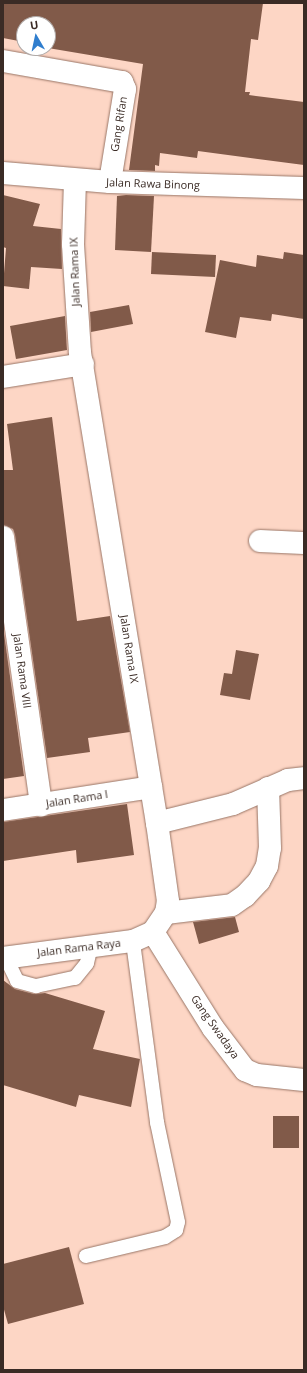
<!DOCTYPE html>
<style>
body{margin:0}
#map{position:relative;width:307px;height:1373px;overflow:hidden;background:#fdd6c5;font-family:"Open Sans",sans-serif}
div>[style]{position:absolute}
.building>*{inset:0;background:#815a49}
.roads{filter:drop-shadow(0 0 1px #997667) drop-shadow(0 0 1px #997667)}
.service>*{height:14px;margin:-7px;padding:0 7px;transform-origin:7px;border-radius:7px;background:#fff}
.minor>*{height:22px;margin:-11px;padding:0 11px;transform-origin:11px;border-radius:11px;background:#fff}
.secondary>*{height:22px;margin:-11px;padding:0 11px;transform-origin:11px;border-radius:11px;background:#fff}
span{translate:-50% -50%;white-space:nowrap;text-align:center;line-height:1.15;-webkit-text-stroke:4px #fff;paint-order:stroke}
.street-label{font-size:11px;color:#3a2b25}
.frame{position:absolute;inset:0;border:4px solid #3a2b25;pointer-events:none}
.north{position:absolute;left:16px;top:16px;width:40px;height:40px;box-sizing:border-box;background:#fff;border:1px solid #b0aaa8;border-radius:50%;rotate:351deg;font-size:11px;font-weight:700;line-height:16px;text-align:center;color:#3a2b25}
.north::after{content:'';display:block;margin:auto;width:14px;height:18px;background:#307ece;clip-path:polygon(50% 0,100% 100%,50% 72%,0 100%)}
</style>
<div id="map">
<div class="building">
<i style="clip-path:polygon(3px 3px,263px 3px,258px 40px,251px 39px,245px 92px,250px 92px,249px 95px,304px 102px,304px 165px,198px 151px,197px 158px,160px 153px,159px 166px,155px 165px,155px 171px,129px 170px,143px 64px,48px 48px,48px 24px,24px 24px,24px 42px,3px 38px)"></i>
<i style="clip-path:polygon(3px 195px,40px 204px,33px 226px,61px 229px,62px 269px,31px 267px,29px 289px,3px 286px,6px 248px,3px 247px)"></i>
<i style="clip-path:polygon(126px 195px,154px 196px,151px 252px,115px 250px,117px 196px)"></i>
<i style="clip-path:polygon(152px 252px,216px 255px,215px 277px,151px 274px)"></i>
<i style="clip-path:polygon(284px 252px,304px 255px,304px 319px,272px 314px,271px 321px,240px 317px,236px 338px,205px 332px,220px 260px,256px 267px,257px 255px,283px 259px)"></i>
<i style="clip-path:polygon(129px 305px,133px 324px,91px 332px,90px 312px)"></i>
<i style="clip-path:polygon(65px 316px,67px 350px,16px 359px,10px 326px)"></i>
<i style="clip-path:polygon(52px 417px,77px 621px,110px 616px,130px 732px,88px 738px,90px 752px,47px 758px,15px 535px,13px 529px,3px 525px,3px 470px,13px 470px,7px 424px)"></i>
<i style="clip-path:polygon(3px 626px,24px 776px,3px 779px)"></i>
<i style="clip-path:polygon(236px 650px,259px 654px,250px 700px,220px 695px,224px 673px,232px 674px)"></i>
<i style="clip-path:polygon(127px 804px,134px 855px,77px 863px,76px 850px,3px 861px,3px 822px)"></i>
<i style="clip-path:polygon(235px 917px,239px 932px,199px 944px,193px 922px)"></i>
<i style="clip-path:polygon(3px 980px,15px 989px,34px 994px,45px 993px,105px 1011px,93px 1049px,140px 1059px,131px 1107px,79px 1095px,76px 1107px,3px 1085px)"></i>
<i style="clip-path:polygon(273px 1116px,299px 1116px,299px 1148px,273px 1148px)"></i>
<i style="clip-path:polygon(69px 1247px,84px 1304px,8px 1324px,3px 1306px,3px 1264px)"></i>
</div>
<div class="roads">
<div class="service">
<i style="left:6px;top:958px;width:25px;rotate:64deg"></i>
<i style="left:17px;top:981px;width:20px;rotate:15deg"></i>
<i style="left:36px;top:986px;width:40px;rotate:-12deg"></i>
<i style="left:75px;top:978px;width:19px;rotate:-51deg"></i>
<i style="left:87px;top:963px;width:17px;rotate:-77deg"></i>
<i style="left:86px;top:1256px;width:81px;rotate:-13.5deg"></i>
<i style="left:165px;top:1237px;width:13px;rotate:-32deg"></i>
<i style="left:176px;top:1230px;width:8px;rotate:-76deg"></i>
<i style="left:178px;top:1222px;width:102px;rotate:-101.9deg"></i>
<i style="left:157px;top:1122px;width:183px;rotate:-97.6deg"></i>
</div>
<div class="minor">
<i style="left:3px;top:61px;width:121px;rotate:10deg"></i>
<i style="left:122px;top:82px;width:8px;rotate:67deg"></i>
<i style="left:125px;top:89px;width:94px;rotate:99.2deg"></i>
<i style="left:3px;top:377px;width:81px;rotate:-9.2deg"></i>
<i style="left:3px;top:537px;width:271px;rotate:81.9deg"></i>
<i style="left:260px;top:541px;width:44px;rotate:2.6deg"></i>
<i style="left:3px;top:810px;width:150px;rotate:-8.8deg"></i>
<i style="left:157px;top:823px;width:78px;rotate:-14deg"></i>
<i style="left:233px;top:804px;width:60px;rotate:-23.6deg"></i>
<i style="left:288px;top:780px;width:16px;rotate:-7deg"></i>
<i style="left:166px;top:913px;width:66px;rotate:-6.9deg"></i>
<i style="left:232px;top:905px;width:16px;rotate:-35deg"></i>
<i style="left:245px;top:896px;width:21px;rotate:-47deg"></i>
<i style="left:259px;top:881px;width:17px;rotate:-62deg"></i>
<i style="left:267px;top:866px;width:18px;rotate:-81deg"></i>
<i style="left:270px;top:848px;width:60px;rotate:-91.9deg"></i>
<i style="left:153px;top:932px;width:113px;rotate:58deg"></i>
<i style="left:213px;top:1028px;width:53px;rotate:52.7deg"></i>
<i style="left:245px;top:1070px;width:13px;rotate:23deg"></i>
<i style="left:257px;top:1075px;width:47px;rotate:6.1deg"></i>
<i style="left:3px;top:958px;width:131px;rotate:-7.5deg"></i>
<i style="left:133px;top:941px;width:22px;rotate:-24deg"></i>
<i style="left:153px;top:932px;width:23px;rotate:-56deg"></i>
<i style="left:166px;top:913px;width:12px;rotate:-81deg"></i>
<i style="left:168px;top:901px;width:79px;rotate:-98deg"></i>
<i style="left:157px;top:823px;width:476px;rotate:-99.3deg"></i>
<i style="left:80px;top:353px;width:109px;rotate:-93.7deg"></i>
<i style="left:73px;top:244px;width:64px;rotate:-88.2deg"></i>
</div>
<div class="secondary">
<i style="left:3px;top:173px;width:107px;rotate:4.8deg"></i>
<i style="left:110px;top:182px;width:194px;rotate:1.8deg"></i>
</div>
</div>
<div class="street-label">
<span style="left:119px;top:124px;rotate:-81deg">Gang Rifan</span>
<span style="left:153px;top:184px;rotate:2deg">Jalan Rawa Binong</span>
<span style="left:75px;top:272px;rotate:-92deg">Jalan Rama IX</span>
<span style="left:129px;top:649px;rotate:81deg">Jalan Rama IX</span>
<span style="left:22px;top:671px;rotate:82deg">Jalan Rama VIII</span>
<span style="left:77px;top:799px;rotate:-9deg">Jalan Rama I</span>
<span style="left:79px;top:948px;rotate:-7deg">Jalan Rama Raya</span>
<span style="left:215px;top:1027px;rotate:55deg">Gang Swadaya</span>
</div>
<div class="frame"></div>
<div class="north">U</div>
</div>
